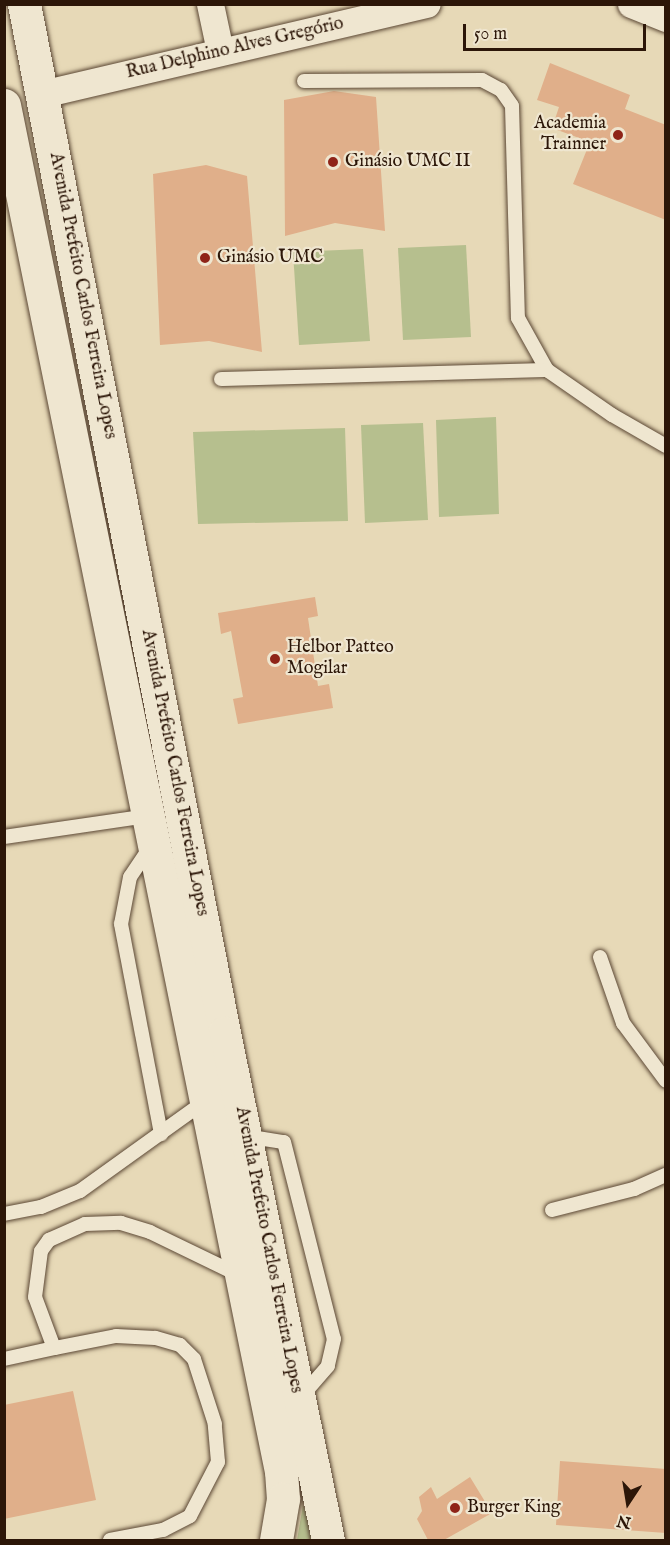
<!DOCTYPE html>
<meta charset="utf-8">
<style>
body{margin:0}
#map{position:relative;width:670px;height:1545px;overflow:hidden;background:#e7d9b7;font-family:"IM FELL English",serif}
div>[style]{position:absolute}
.green>*{inset:0;background:#b6bf8e}
.building>*{inset:0;background:#e0af8a}
.roads{filter:drop-shadow(0 0 2px #5b4734) drop-shadow(0 0 2px #5b4734)}
.lane>*{height:14px;margin:-7px;padding:0 7px;transform-origin:7px;border-radius:7px;background:#efe6d0}
.street>*{height:27px;margin:-13.5px;padding:0 13.5px;transform-origin:13.5px;border-radius:13.5px;background:#efe6d0}
.secondary>*{height:33px;margin:-16.5px;padding:0 16.5px;transform-origin:16.5px;border-radius:16.5px;background:#efe6d0}
.dots>*{width:16px;height:16px;translate:-50% -50%;box-sizing:border-box;border:3px solid #efe6d0;border-radius:50%}
span{translate:-50% -50%;white-space:nowrap;text-align:center;line-height:1.15;-webkit-text-stroke:4.5px #efe6d0;paint-order:stroke}
.street-label{font-size:18px;color:#2c1608}
.poi-label{font-size:18px;color:#2c1608}
.right{translate:-100% -50%;text-align:right}
.left{translate:0 -50%;text-align:left}
.frame{position:absolute;inset:0;border:6px solid #2c1608;pointer-events:none}
.north{position:absolute;left:598px;top:1473px;width:60px;height:60px;-webkit-text-stroke:4px #efe6d0;paint-order:stroke;rotate:192deg;font-size:16px;font-weight:700;line-height:24px;text-align:center;color:#2c1608}
.north::after{content:'';display:block;margin:auto;width:21px;height:27px;background:#2c1608;clip-path:polygon(50% 0,100% 100%,50% 72%,0 100%)}
.scale{position:absolute;left:463px;top:24px;width:183px;height:27px;box-sizing:border-box;border:3px solid #2c1608;border-top:0;padding-left:8px;font-size:18px;line-height:21px;white-space:nowrap;color:#2c1608;-webkit-text-stroke:4px #efe6d0;paint-order:stroke}
</style>
<div id="map">
<div class="green">
<i style="clip-path:polygon(466px 245px,471px 337px,403px 340px,398px 248px)"></i>
<i style="clip-path:polygon(363px 249px,370px 341px,299px 345px,293px 252px)"></i>
<i style="clip-path:polygon(496px 417px,499px 514px,439px 517px,436px 420px)"></i>
<i style="clip-path:polygon(423px 423px,428px 520px,365px 523px,361px 425px)"></i>
<i style="clip-path:polygon(345px 428px,348px 521px,198px 524px,193px 432px)"></i>
<i style="clip-path:polygon(303px 1505px,318px 1540px,297px 1540px)"></i>
</div>
<div class="building">
<i style="clip-path:polygon(550px 63px,630px 95px,625px 109px,666px 125px,666px 220px,573px 184px,590px 142px,552px 128px,559px 107px,537px 100px)"></i>
<i style="clip-path:polygon(334px 91px,376px 97px,385px 231px,335px 223px,285px 236px,284px 100px)"></i>
<i style="clip-path:polygon(206px 165px,247px 176px,262px 352px,209px 341px,160px 345px,153px 174px)"></i>
<i style="clip-path:polygon(315px 597px,318px 616px,308px 618px,318px 686px,329px 684px,333px 708px,238px 724px,233px 699px,243px 697px,231px 631px,221px 634px,218px 613px)"></i>
<i style="clip-path:polygon(73px 1391px,96px 1500px,4px 1519px,4px 1405px)"></i>
<i style="clip-path:polygon(560px 1461px,666px 1469px,666px 1533px,556px 1525px)"></i>
<i style="clip-path:polygon(470px 1477px,492px 1513px,444px 1540px,428px 1540px,417px 1519px,422px 1511px,419px 1497px,431px 1487px,437px 1499px)"></i>
</div>
<div class="roads">
<div class="lane">
<i style="left:304px;top:81px;width:178px;rotate:-0.3deg"></i>
<i style="left:482px;top:80px;width:21px;rotate:28deg"></i>
<i style="left:501px;top:90px;width:19px;rotate:55deg"></i>
<i style="left:512px;top:106px;width:212px;rotate:88.4deg"></i>
<i style="left:518px;top:318px;width:60px;rotate:60.9deg"></i>
<i style="left:221px;top:379px;width:326px;rotate:-1.6deg"></i>
<i style="left:547px;top:370px;width:79px;rotate:34.7deg"></i>
<i style="left:612px;top:415px;width:62px;rotate:29.9deg"></i>
<i style="left:4px;top:837px;width:146px;rotate:-8.3deg"></i>
<i style="left:151px;top:846px;width:37px;rotate:124deg"></i>
<i style="left:130px;top:877px;width:48px;rotate:100.8deg"></i>
<i style="left:121px;top:924px;width:214px;rotate:79.2deg"></i>
<i style="left:600px;top:957px;width:70px;rotate:70.8deg"></i>
<i style="left:623px;top:1023px;width:72px;rotate:53.4deg"></i>
<i style="left:245px;top:1136px;width:39px;rotate:9deg"></i>
<i style="left:284px;top:1142px;width:203px;rotate:75.8deg"></i>
<i style="left:334px;top:1339px;width:28px;rotate:103deg"></i>
<i style="left:328px;top:1366px;width:40px;rotate:131deg"></i>
<i style="left:552px;top:1210px;width:85px;rotate:-14.4deg"></i>
<i style="left:634px;top:1189px;width:35px;rotate:-24deg"></i>
<i style="left:4px;top:1214px;width:38px;rotate:-11deg"></i>
<i style="left:41px;top:1207px;width:42px;rotate:-22.3deg"></i>
<i style="left:80px;top:1191px;width:153px;rotate:-35.7deg"></i>
<i style="left:4px;top:1359px;width:51px;rotate:-12.4deg"></i>
<i style="left:110px;top:1540px;width:54px;rotate:-10.7deg"></i>
<i style="left:163px;top:1530px;width:30px;rotate:-27deg"></i>
<i style="left:190px;top:1516px;width:61px;rotate:-62.6deg"></i>
<i style="left:218px;top:1462px;width:38px;rotate:-95deg"></i>
<i style="left:215px;top:1424px;width:68px;rotate:-107.9deg"></i>
<i style="left:194px;top:1359px;width:20px;rotate:-135deg"></i>
<i style="left:180px;top:1345px;width:26px;rotate:-164deg"></i>
<i style="left:155px;top:1338px;width:39px;rotate:-177deg"></i>
<i style="left:116px;top:1336px;width:63px;rotate:169deg"></i>
<i style="left:54px;top:1348px;width:54px;rotate:-110.4deg"></i>
<i style="left:35px;top:1297px;width:46px;rotate:-82.6deg"></i>
<i style="left:41px;top:1251px;width:14px;rotate:-54deg"></i>
<i style="left:49px;top:1240px;width:39px;rotate:-24deg"></i>
<i style="left:85px;top:1224px;width:36px;rotate:-2deg"></i>
<i style="left:121px;top:1223px;width:30px;rotate:17deg"></i>
<i style="left:150px;top:1232px;width:99px;rotate:25.8deg"></i>
</div>
<div class="street">
<i style="left:210px;top:4px;width:48px;rotate:78deg"></i>
<i style="left:631px;top:4px;width:38px;rotate:22deg"></i>
<i style="left:42px;top:94px;width:395px;rotate:-13.2deg"></i>
</div>
<div class="secondary">
<i style="left:24px;top:4px;width:1048px;rotate:79deg"></i>
<i style="left:224px;top:1033px;width:518px;rotate:78.41deg"></i>
<i style="left:4px;top:105px;width:1394px;rotate:78.54deg"></i>
<i style="left:281px;top:1471px;width:28px;rotate:86deg"></i>
<i style="left:283px;top:1499px;width:42px;rotate:99.7deg"></i>
</div>
</div>
<div class="dots">
<i style="left:618px;top:135px;background:#8f2418"></i>
<i style="left:333px;top:162px;background:#8f2418"></i>
<i style="left:205px;top:258px;background:#8f2418"></i>
<i style="left:275px;top:659px;background:#8f2418"></i>
<i style="left:455px;top:1508px;background:#8f2418"></i>
</div>
<div class="street-label">
<span style="left:235px;top:49px;rotate:-13deg">Rua Delphino Alves Gregório</span>
<span style="left:82px;top:296px;rotate:79deg">Avenida Prefeito Carlos Ferreira Lopes</span>
<span style="left:174px;top:773px;rotate:79deg">Avenida Prefeito Carlos Ferreira Lopes</span>
<span style="left:268px;top:1250px;rotate:79deg">Avenida Prefeito Carlos Ferreira Lopes</span>
</div>
<div class="poi-label">
<span class="right" style="left:606px;top:135px">Academia<br>Trainner</span>
<span class="left" style="left:345px;top:162px">Ginásio UMC II</span>
<span class="left" style="left:217px;top:258px">Ginásio UMC</span>
<span class="left" style="left:287px;top:659px">Helbor Patteo<br>Mogilar</span>
<span class="left" style="left:467px;top:1508px">Burger King</span>
</div>
<div class="frame"></div>
<div class="north">N</div>
<div class="scale">50 m</div>
</div>
